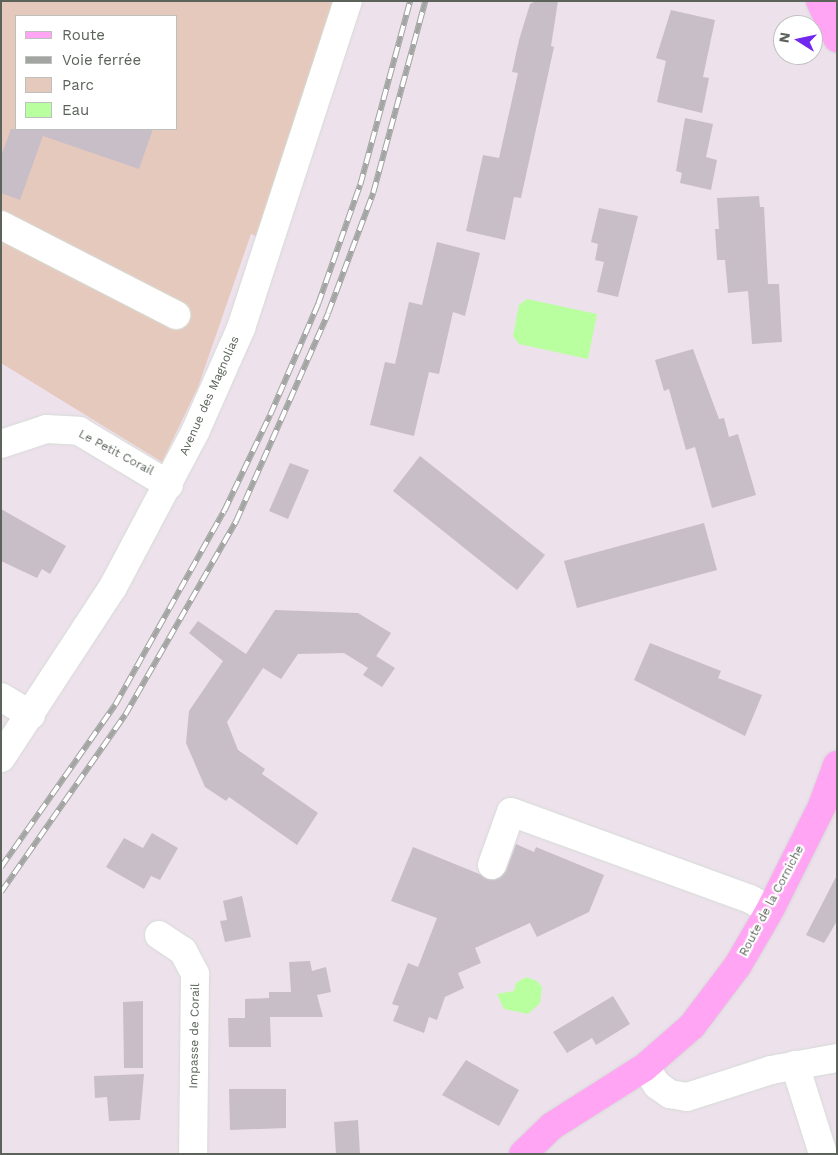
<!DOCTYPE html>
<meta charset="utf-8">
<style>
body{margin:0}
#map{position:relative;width:838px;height:1155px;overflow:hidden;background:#ede1ec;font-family:"Work Sans",sans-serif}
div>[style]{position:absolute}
.green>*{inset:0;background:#e6c9bd}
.water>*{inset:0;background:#b9ffa0}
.building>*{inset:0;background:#c8bec8}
.roads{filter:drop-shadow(0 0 1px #d4dbd4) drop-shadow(0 0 1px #d4dbd4)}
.minor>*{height:28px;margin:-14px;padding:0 14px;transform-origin:14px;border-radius:14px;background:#fff}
.major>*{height:28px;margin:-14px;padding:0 14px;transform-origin:14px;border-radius:14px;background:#ffa5f3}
.rail>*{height:5.5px;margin-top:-2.75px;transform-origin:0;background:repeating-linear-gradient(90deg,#fff 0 11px,#a2a5a2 0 22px);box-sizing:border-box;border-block:1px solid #a2a5a2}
span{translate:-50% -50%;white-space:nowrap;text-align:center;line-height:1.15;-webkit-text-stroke:4.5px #fff;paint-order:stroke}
.street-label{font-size:12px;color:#5b635a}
.frame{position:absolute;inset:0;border:2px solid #5b635a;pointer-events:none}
.legend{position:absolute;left:15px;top:15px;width:162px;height:115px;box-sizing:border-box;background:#fff;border:1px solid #bdc1bd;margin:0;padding:6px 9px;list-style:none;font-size:15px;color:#5b635a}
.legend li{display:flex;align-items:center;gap:10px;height:25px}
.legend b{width:25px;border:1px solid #bdc1bd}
.north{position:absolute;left:773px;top:15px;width:50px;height:50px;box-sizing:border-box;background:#fff;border:1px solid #bdc1bd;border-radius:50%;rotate:280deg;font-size:14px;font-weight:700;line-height:20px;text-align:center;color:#5b635a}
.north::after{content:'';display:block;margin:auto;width:18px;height:22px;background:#7127ee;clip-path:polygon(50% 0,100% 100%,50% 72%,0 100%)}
</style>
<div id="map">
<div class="green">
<i style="clip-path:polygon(evenodd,1px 1px,342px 1px,260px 238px,251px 234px,198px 387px,162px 462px,1px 363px,1px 1px,16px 16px,176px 16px,176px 129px,16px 129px,16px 16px)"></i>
</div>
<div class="water">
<i style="clip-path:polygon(527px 299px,597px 314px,588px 359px,519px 344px,513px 336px,519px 305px)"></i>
<i style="clip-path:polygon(526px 977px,537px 981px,542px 987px,540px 1003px,528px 1014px,504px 1009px,497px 994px,514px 991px,516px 983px)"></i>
</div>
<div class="building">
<i style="clip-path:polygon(536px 1px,558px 1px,551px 46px,554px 47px,521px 198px,514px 197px,505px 240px,466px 231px,483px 155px,499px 158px,518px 73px,512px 72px,519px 40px,530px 4px)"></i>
<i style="clip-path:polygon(671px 10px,715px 20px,703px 77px,709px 78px,702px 113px,657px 102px,666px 61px,656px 58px)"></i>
<i style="clip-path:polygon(685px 118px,713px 124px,706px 157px,717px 160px,711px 190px,680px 183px,682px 173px,676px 171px)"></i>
<i style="clip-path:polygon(11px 129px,153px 129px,139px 169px,43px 136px,20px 200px,1px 193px,1px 156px)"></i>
<i style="clip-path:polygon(759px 196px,760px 207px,764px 207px,768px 284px,779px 284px,782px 342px,752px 344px,748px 291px,728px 293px,725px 260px,717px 260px,715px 229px,719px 229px,717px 198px)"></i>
<i style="clip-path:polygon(599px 208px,638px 216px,618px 297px,597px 292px,604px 262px,595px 260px,598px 244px,591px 242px)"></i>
<i style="clip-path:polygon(437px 242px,480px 253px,465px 316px,453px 312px,439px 374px,429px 372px,414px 436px,370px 425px,385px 362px,395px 364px,409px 302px,422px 305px)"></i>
<i style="clip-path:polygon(693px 349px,719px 419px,724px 418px,729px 437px,738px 434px,756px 495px,712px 508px,695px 447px,686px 450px,669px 389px,664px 391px,655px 360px)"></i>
<i style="clip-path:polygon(420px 456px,545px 555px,517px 590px,393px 491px)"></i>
<i style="clip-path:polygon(290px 463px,309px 470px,288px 519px,269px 511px)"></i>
<i style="clip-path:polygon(1px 509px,66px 546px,50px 574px,42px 569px,37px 578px,1px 561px)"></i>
<i style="clip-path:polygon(704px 523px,717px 570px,577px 608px,564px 561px)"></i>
<i style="clip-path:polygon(275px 610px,358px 613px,391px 633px,373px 661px,376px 656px,395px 668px,382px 687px,363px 675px,368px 668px,344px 653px,298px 654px,281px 679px,263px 668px,227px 722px,238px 750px,265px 769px,262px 774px,318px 813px,297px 845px,229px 797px,226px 801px,205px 787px,186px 743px,189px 711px,223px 661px,189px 633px,198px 621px,246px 654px)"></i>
<i style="clip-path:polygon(650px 643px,721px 671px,718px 678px,762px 695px,745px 736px,634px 680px)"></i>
<i style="clip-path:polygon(152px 833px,178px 848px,160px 880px,151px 876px,144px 889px,106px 867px,124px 838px,143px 848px)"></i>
<i style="clip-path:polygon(516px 844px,534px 852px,536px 847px,604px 875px,589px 912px,537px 937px,530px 923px,475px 948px,481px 963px,458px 973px,464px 988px,445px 997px,437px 1020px,429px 1017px,424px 1033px,393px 1021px,399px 1006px,392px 1004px,408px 963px,418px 967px,437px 918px,391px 901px,413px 847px,494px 880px,506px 871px)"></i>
<i style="clip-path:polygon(837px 875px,837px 921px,824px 943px,806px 935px)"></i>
<i style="clip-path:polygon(242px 896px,251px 937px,225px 942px,220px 921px,227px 920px,223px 901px)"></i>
<i style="clip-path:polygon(310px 961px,312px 971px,326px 967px,331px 992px,317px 995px,323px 1017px,270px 1017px,271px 1047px,229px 1047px,228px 1018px,245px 1018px,245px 999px,269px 998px,269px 992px,291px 992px,289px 962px)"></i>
<i style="clip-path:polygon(613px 996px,630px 1024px,596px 1045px,592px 1038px,567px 1053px,553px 1032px)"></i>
<i style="clip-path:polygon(143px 1001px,143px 1068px,124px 1068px,123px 1002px)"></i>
<i style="clip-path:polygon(466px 1060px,519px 1090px,499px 1126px,442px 1095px)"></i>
<i style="clip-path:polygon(144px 1074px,140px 1120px,109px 1121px,107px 1097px,95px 1098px,94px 1076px)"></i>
<i style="clip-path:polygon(229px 1089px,286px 1089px,286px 1128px,230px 1130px)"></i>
<i style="clip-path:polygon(358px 1120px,360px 1154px,336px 1154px,334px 1122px)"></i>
</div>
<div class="roads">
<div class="minor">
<i style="left:1px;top:225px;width:197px;rotate:27.2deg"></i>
<i style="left:1px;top:444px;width:47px;rotate:-18.4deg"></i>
<i style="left:46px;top:429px;width:33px;rotate:3deg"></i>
<i style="left:79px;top:431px;width:105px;rotate:31deg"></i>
<i style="left:1px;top:697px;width:35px;rotate:31deg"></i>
<i style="left:1px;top:758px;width:204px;rotate:-56.8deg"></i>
<i style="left:113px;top:587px;width:175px;rotate:-62.1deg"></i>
<i style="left:195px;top:432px;width:114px;rotate:-66.1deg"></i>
<i style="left:241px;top:328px;width:344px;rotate:-71.9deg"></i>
<i style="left:492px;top:865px;width:56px;rotate:-70.3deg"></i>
<i style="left:511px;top:812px;width:254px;rotate:20deg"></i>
<i style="left:750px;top:899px;width:23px;rotate:29deg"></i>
<i style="left:159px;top:935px;width:29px;rotate:34deg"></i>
<i style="left:183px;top:951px;width:26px;rotate:62deg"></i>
<i style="left:195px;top:974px;width:180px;rotate:90.6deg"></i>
<i style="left:795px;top:1065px;width:93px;rotate:72.5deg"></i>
<i style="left:645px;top:1067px;width:22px;rotate:56deg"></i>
<i style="left:657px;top:1085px;width:16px;rotate:35deg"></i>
<i style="left:670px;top:1094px;width:17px;rotate:10deg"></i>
<i style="left:687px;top:1097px;width:88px;rotate:-17.8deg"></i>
<i style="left:771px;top:1070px;width:67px;rotate:-10.3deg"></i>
</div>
<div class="major">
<i style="left:820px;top:1px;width:41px;rotate:65.3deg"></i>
<i style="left:523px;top:1154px;width:40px;rotate:-44deg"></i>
<i style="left:552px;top:1126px;width:110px;rotate:-32.4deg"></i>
<i style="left:645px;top:1067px;width:62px;rotate:-41.1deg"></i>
<i style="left:692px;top:1026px;width:76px;rotate:-53deg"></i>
<i style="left:738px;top:965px;width:64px;rotate:-59.8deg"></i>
<i style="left:770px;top:910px;width:116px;rotate:-63.4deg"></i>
<i style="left:822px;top:806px;width:44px;rotate:-69.9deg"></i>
</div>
</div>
<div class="rail">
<i style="left:1px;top:867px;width:198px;rotate:-54.9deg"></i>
<i style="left:115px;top:705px;width:223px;rotate:-60.7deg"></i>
<i style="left:224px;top:511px;width:106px;rotate:-64.4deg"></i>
<i style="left:270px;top:415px;width:121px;rotate:-66.6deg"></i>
<i style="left:318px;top:304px;width:126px;rotate:-70.6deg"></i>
<i style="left:360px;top:185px;width:191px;rotate:-74.8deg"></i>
<i style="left:1px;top:892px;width:216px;rotate:-55deg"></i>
<i style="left:125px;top:715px;width:224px;rotate:-60.2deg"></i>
<i style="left:236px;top:521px;width:227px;rotate:-66.1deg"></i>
<i style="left:328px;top:313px;width:128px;rotate:-69.4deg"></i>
<i style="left:373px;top:193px;width:199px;rotate:-74.8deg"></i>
</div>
<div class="street-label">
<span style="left:210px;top:396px;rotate:-66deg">Avenue des Magnolias</span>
<span style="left:116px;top:453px;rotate:28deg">Le Petit Corail</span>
<span style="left:772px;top:901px;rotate:-62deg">Route de la Corniche</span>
<span style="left:195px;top:1036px;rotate:-89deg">Impasse de Corail</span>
</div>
<div class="frame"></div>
<ul class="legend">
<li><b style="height:6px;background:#ffa5f3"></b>Route</li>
<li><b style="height:6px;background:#a2a5a2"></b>Voie ferrée</li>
<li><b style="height:14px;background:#e6c9bd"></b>Parc</li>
<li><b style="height:14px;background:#b9ffa0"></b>Eau</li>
</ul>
<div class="north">N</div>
</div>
